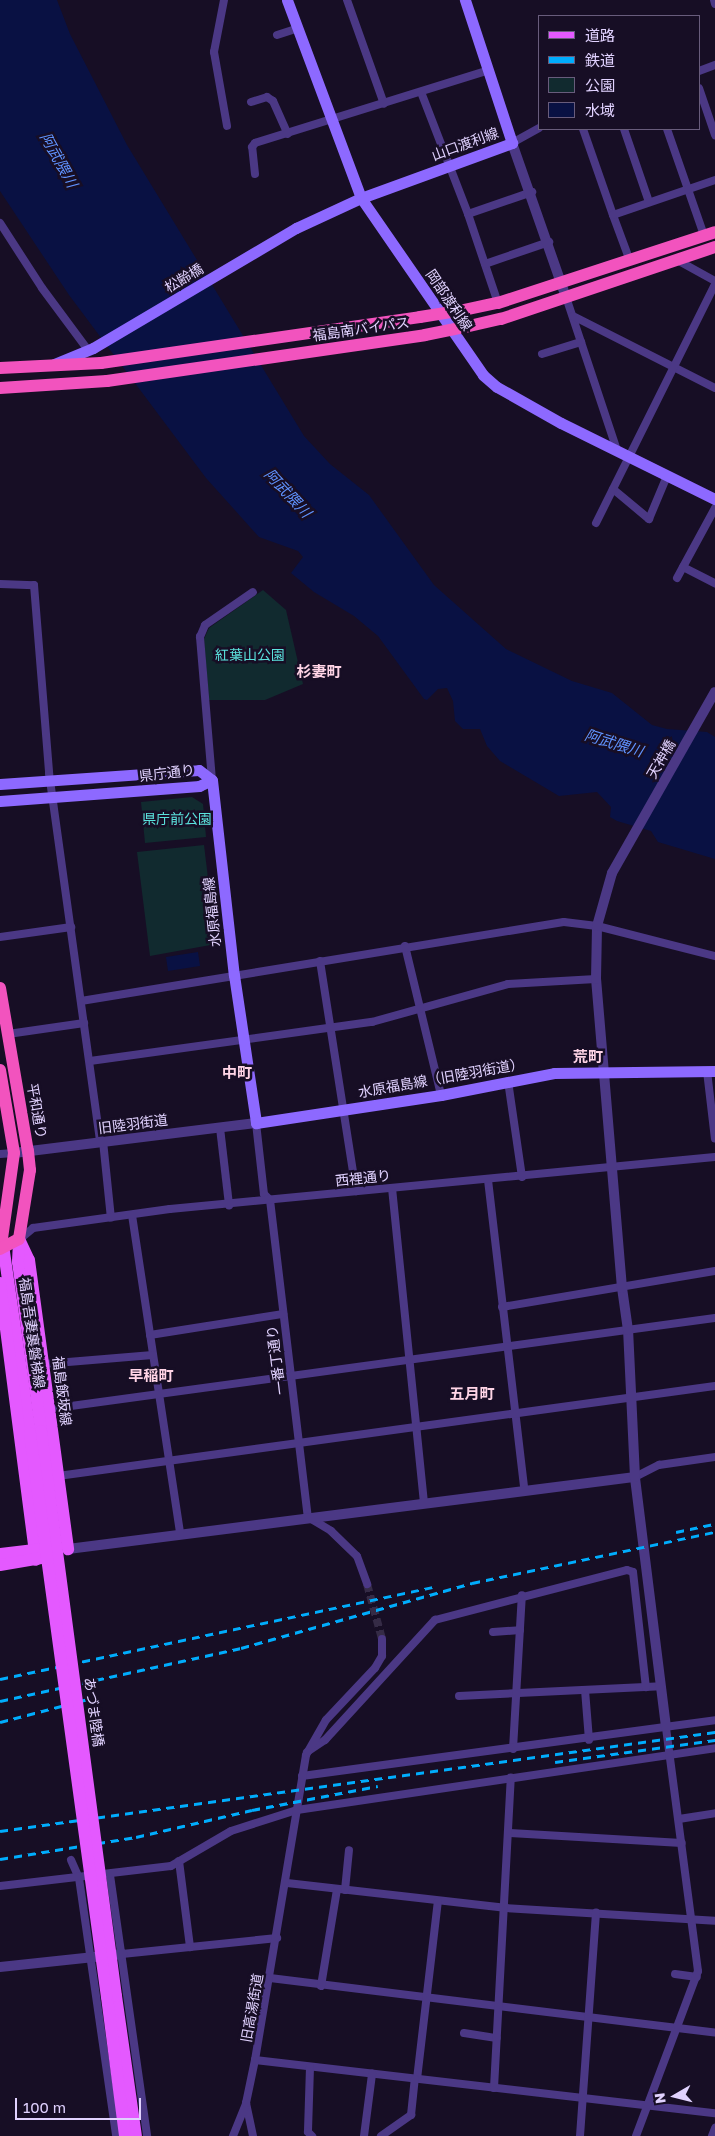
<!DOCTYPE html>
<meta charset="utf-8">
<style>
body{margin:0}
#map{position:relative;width:715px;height:2136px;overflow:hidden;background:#170e25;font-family:"Golos Text","Noto Sans JP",sans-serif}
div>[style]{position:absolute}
.green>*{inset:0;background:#112a2f}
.water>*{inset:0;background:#091143}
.minor-tunnel>*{height:8px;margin-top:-4px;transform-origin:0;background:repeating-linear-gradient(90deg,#352b46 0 8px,transparent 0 12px)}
.minor>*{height:8px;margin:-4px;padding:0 4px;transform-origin:4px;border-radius:4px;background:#4b3885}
.tertiary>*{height:10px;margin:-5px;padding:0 5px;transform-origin:5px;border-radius:5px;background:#4b3885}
.secondary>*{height:11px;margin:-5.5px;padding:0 5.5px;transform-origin:5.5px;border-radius:5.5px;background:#8d69ff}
.primary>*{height:12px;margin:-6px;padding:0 6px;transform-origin:6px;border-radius:6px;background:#e459ff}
.trunk>*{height:12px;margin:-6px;padding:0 6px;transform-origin:6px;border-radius:6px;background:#f253be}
.rail>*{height:2.5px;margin-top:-1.25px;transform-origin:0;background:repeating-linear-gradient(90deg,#00adfd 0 8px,transparent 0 14px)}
.primary-bridge>*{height:12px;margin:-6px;padding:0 6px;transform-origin:6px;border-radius:6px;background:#e459ff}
.trunk-bridge>*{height:12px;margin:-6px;padding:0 6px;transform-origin:6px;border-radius:6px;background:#f253be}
span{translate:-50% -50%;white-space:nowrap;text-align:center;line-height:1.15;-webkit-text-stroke:5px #170e25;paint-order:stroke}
.street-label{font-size:14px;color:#e1d2ff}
.park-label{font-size:14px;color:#5be2dd}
.water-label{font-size:15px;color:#6093ff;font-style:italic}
.neighbourhood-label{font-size:15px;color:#ffd4e6;font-weight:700}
.legend{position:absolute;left:538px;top:15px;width:162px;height:115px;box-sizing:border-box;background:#170e25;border:1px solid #685c7c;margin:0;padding:6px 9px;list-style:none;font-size:15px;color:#e1d2ff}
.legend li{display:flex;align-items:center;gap:10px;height:25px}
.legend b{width:25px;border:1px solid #685c7c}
.north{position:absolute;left:650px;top:2071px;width:50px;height:50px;-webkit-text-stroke:4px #170e25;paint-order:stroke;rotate:262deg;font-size:14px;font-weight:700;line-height:20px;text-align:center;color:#e1d2ff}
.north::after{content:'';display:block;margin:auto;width:18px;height:22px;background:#e1d2ff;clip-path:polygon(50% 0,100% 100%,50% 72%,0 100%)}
.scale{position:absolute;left:15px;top:2098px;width:126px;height:22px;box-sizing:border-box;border:2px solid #e1d2ff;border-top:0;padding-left:6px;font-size:15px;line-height:18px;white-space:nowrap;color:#e1d2ff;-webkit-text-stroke:4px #170e25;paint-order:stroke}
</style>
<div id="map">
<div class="green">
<i style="clip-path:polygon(263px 590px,286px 610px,303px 684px,265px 700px,209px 700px,204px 639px,209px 628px)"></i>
<i style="clip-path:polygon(192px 797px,203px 804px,206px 837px,145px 843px,141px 802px)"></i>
<i style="clip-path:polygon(204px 845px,216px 944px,150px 956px,137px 852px)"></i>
</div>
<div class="water">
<i style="clip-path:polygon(0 0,57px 0,70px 34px,127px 145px,304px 436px,330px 464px,369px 495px,434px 585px,506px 649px,572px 681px,612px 693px,652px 725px,667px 729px,707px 732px,715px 737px,715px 859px,658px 842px,651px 831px,617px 821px,610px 817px,611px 807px,597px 792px,559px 796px,500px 761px,487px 746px,480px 729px,463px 729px,455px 721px,453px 701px,447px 688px,438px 689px,427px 700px,424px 699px,378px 636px,354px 616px,314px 592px,291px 573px,303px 557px,298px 551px,259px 537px,206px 478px,69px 295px,0 191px)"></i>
<i style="clip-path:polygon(198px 952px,200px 966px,168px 971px,166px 957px)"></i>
</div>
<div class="minor-tunnel">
<i style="left:367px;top:1584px;width:57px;rotate:74.7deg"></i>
</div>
<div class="minor">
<i style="left:224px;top:0;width:53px;rotate:100.9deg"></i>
<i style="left:214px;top:52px;width:75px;rotate:80deg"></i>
<i style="left:347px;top:0;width:110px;rotate:70.4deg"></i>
<i style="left:714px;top:0;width:4px;rotate:76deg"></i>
<i style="left:277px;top:35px;width:22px;rotate:-18deg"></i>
<i style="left:699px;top:71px;width:17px;rotate:-21deg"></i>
<i style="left:699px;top:88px;width:50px;rotate:71.2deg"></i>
<i style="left:421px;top:92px;width:131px;rotate:68.9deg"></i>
<i style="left:468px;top:214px;width:68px;rotate:-19deg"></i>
<i style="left:251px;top:102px;width:17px;rotate:-17deg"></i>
<i style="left:267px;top:97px;width:7px;rotate:34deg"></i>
<i style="left:273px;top:101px;width:36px;rotate:66deg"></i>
<i style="left:583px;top:129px;width:91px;rotate:70.8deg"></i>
<i style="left:624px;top:129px;width:77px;rotate:71.1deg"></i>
<i style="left:667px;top:129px;width:112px;rotate:70.8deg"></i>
<i style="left:512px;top:143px;width:31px;rotate:-29deg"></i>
<i style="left:255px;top:174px;width:27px;rotate:-96deg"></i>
<i style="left:252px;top:147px;width:5px;rotate:-53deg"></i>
<i style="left:255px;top:143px;width:245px;rotate:-17.3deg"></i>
<i style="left:468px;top:214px;width:94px;rotate:71.4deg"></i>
<i style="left:0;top:223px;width:77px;rotate:57.1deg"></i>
<i style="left:42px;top:288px;width:77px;rotate:53.4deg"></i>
<i style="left:677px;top:260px;width:43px;rotate:28.9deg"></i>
<i style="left:630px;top:261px;width:49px;rotate:-110.3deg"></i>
<i style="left:613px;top:215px;width:108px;rotate:-18.9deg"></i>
<i style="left:485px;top:264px;width:68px;rotate:-19deg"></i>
<i style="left:566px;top:297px;width:161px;rotate:71.6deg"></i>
<i style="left:573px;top:316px;width:159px;rotate:26.9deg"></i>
<i style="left:542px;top:354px;width:41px;rotate:-17.1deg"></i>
<i style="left:613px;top:489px;width:47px;rotate:39.8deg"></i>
<i style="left:649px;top:519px;width:47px;rotate:-67.3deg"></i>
<i style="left:596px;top:523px;width:267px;rotate:-63.5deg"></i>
<i style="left:683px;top:567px;width:36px;rotate:27deg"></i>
<i style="left:677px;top:578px;width:80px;rotate:-61.5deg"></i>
<i style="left:0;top:584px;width:34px;rotate:2deg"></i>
<i style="left:34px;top:585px;width:189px;rotate:85.4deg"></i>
<i style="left:49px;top:773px;width:373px;rotate:82.1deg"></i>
<i style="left:212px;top:780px;width:144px;rotate:-94.8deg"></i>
<i style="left:200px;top:637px;width:13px;rotate:-67deg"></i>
<i style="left:205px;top:625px;width:58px;rotate:-34.5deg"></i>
<i style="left:0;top:937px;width:72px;rotate:-8deg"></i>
<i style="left:405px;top:946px;width:153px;rotate:76.4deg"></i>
<i style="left:320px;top:961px;width:233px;rotate:81.1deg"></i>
<i style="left:81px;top:1001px;width:489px;rotate:-9.3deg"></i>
<i style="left:564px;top:922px;width:33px;rotate:7deg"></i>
<i style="left:597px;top:926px;width:122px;rotate:14.3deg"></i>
<i style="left:8px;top:1034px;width:77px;rotate:-8.2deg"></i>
<i style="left:90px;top:1061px;width:285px;rotate:-7.9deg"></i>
<i style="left:372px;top:1022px;width:141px;rotate:-15.6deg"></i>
<i style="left:508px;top:984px;width:88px;rotate:-3.3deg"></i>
<i style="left:707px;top:1071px;width:68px;rotate:83.3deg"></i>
<i style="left:508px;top:1081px;width:97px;rotate:81.7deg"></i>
<i style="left:256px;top:1123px;width:71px;rotate:83.6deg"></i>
<i style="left:264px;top:1194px;width:8px;rotate:45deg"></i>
<i style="left:220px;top:1128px;width:78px;rotate:83.3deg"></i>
<i style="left:103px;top:1141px;width:77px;rotate:84.1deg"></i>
<i style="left:0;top:1154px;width:14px;rotate:-4deg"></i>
<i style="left:488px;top:1180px;width:310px;rotate:83.3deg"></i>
<i style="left:392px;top:1188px;width:316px;rotate:84.2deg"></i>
<i style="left:270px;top:1200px;width:319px;rotate:83.2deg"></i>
<i style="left:308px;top:1517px;width:27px;rotate:31deg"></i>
<i style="left:331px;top:1531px;width:36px;rotate:44deg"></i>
<i style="left:357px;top:1556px;width:30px;rotate:70deg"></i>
<i style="left:132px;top:1215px;width:323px;rotate:81.4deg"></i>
<i style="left:20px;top:1239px;width:17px;rotate:-40deg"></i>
<i style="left:33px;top:1228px;width:138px;rotate:-7.9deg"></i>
<i style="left:170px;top:1209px;width:547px;rotate:-5.45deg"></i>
<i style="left:502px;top:1307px;width:216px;rotate:-9.6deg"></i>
<i style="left:150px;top:1335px;width:135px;rotate:-9deg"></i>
<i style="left:44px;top:1364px;width:109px;rotate:-4.7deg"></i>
<i style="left:49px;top:1409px;width:672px;rotate:-7.78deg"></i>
<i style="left:58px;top:1476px;width:663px;rotate:-7.8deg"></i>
<i style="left:635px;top:1477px;width:27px;rotate:-27deg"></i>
<i style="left:659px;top:1465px;width:57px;rotate:-8.1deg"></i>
<i style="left:493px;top:1632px;width:27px;rotate:-4deg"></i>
<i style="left:585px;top:1690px;width:50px;rotate:85.4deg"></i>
<i style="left:459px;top:1696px;width:202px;rotate:-2.8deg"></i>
<i style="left:513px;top:1749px;width:154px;rotate:-86.7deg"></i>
<i style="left:307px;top:1752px;width:22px;rotate:-34deg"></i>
<i style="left:325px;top:1740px;width:163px;rotate:-47.5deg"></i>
<i style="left:435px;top:1620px;width:198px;rotate:-14.6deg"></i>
<i style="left:627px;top:1570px;width:6px;rotate:18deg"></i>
<i style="left:633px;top:1572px;width:116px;rotate:83.6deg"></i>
<i style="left:302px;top:1776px;width:417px;rotate:-7.7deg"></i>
<i style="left:679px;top:1819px;width:36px;rotate:-9deg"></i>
<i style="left:510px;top:1833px;width:172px;rotate:3.3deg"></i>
<i style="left:71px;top:1860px;width:20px;rotate:66deg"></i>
<i style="left:79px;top:1878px;width:261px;rotate:81.8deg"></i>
<i style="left:179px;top:1861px;width:87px;rotate:82.7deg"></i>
<i style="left:110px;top:1875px;width:264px;rotate:81.9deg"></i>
<i style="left:287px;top:1883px;width:219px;rotate:6.5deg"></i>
<i style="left:505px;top:1908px;width:210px;rotate:3.5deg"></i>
<i style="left:0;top:1886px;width:172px;rotate:-6.7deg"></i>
<i style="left:171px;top:1866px;width:69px;rotate:-30.3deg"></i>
<i style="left:231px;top:1831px;width:69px;rotate:-17.7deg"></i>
<i style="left:297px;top:1810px;width:423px;rotate:-8.4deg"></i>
<i style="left:345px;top:1890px;width:40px;rotate:-84.3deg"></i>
<i style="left:122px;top:1954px;width:156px;rotate:-5.9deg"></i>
<i style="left:675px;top:1974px;width:22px;rotate:8deg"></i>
<i style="left:270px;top:1978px;width:448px;rotate:7deg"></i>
<i style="left:321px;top:1986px;width:98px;rotate:-80.6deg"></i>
<i style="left:464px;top:2033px;width:33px;rotate:9deg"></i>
<i style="left:255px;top:2060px;width:463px;rotate:6.6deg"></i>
<i style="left:310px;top:2067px;width:65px;rotate:91.8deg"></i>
<i style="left:308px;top:2132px;width:6px;rotate:45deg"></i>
<i style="left:417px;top:2079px;width:179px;rotate:-83.3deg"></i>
<i style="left:494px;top:2088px;width:311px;rotate:-86.9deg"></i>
<i style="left:246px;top:2103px;width:34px;rotate:78deg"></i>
<i style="left:233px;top:2136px;width:35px;rotate:-68deg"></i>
<i style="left:246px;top:2103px;width:44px;rotate:-78.2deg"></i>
<i style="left:255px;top:2060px;width:309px;rotate:-80.5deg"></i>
<i style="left:306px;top:1755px;width:40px;rotate:-60.3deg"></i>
<i style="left:326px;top:1720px;width:71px;rotate:-46.7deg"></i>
<i style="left:375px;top:1668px;width:14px;rotate:-60deg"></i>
<i style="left:382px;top:1656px;width:17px;rotate:-90deg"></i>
<i style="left:364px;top:2136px;width:63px;rotate:-82.6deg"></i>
<i style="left:381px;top:2136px;width:37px;rotate:-35deg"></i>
<i style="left:411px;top:2115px;width:36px;rotate:-84deg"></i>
<i style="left:580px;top:2136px;width:224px;rotate:-85.9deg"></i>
<i style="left:636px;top:2136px;width:176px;rotate:-69.4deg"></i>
<i style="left:698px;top:1971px;width:246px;rotate:-97.5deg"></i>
<i style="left:712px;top:2136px;width:9px;rotate:-69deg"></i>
</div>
<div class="tertiary">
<i style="left:512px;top:143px;width:163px;rotate:70.7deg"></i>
<i style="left:14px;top:1153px;width:244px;rotate:-7.1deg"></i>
<i style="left:68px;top:1549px;width:572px;rotate:-7.24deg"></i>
<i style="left:666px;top:1727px;width:252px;rotate:-97.1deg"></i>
<i style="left:635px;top:1477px;width:147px;rotate:-92.7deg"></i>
<i style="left:628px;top:1330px;width:42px;rotate:-98.1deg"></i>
<i style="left:622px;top:1288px;width:310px;rotate:-94.8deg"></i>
<i style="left:596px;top:979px;width:53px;rotate:-88.9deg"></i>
<i style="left:597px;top:926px;width:55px;rotate:-74.2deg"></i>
<i style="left:612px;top:873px;width:208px;rotate:-60.4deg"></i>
<i style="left:0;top:1967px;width:123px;rotate:-6.1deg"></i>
</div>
<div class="secondary">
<i style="left:287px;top:0;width:211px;rotate:69.5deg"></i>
<i style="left:361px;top:198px;width:215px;rotate:55.4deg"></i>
<i style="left:483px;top:375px;width:18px;rotate:41deg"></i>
<i style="left:497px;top:387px;width:73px;rotate:29.4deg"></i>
<i style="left:561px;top:423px;width:172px;rotate:26.3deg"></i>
<i style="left:54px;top:364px;width:42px;rotate:-22.3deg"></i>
<i style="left:93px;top:348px;width:236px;rotate:-30.6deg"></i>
<i style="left:296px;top:228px;width:72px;rotate:-24.8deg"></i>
<i style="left:361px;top:198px;width:161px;rotate:-20deg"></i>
<i style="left:512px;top:143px;width:151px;rotate:-108.2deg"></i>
<i style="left:212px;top:780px;width:196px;rotate:83.6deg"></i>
<i style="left:234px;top:975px;width:150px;rotate:81.5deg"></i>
<i style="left:256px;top:1123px;width:187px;rotate:-8.6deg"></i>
<i style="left:441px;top:1095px;width:115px;rotate:-11deg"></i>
<i style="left:554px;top:1073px;width:161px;rotate:-0.7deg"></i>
<i style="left:0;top:784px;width:199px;rotate:-4deg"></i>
<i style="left:199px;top:770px;width:16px;rotate:38deg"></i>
<i style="left:0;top:801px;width:200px;rotate:-4.3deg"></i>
<i style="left:199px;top:786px;width:14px;rotate:-25deg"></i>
</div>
<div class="primary">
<i style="left:2px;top:1238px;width:197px;rotate:81.8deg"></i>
<i style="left:19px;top:1239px;width:23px;rotate:65deg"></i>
<i style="left:29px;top:1260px;width:292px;rotate:82.3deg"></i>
<i style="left:19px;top:1242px;width:20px;rotate:93deg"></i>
<i style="left:18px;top:1262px;width:171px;rotate:82.2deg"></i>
<i style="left:0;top:1283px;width:279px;rotate:82.6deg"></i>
<i style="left:0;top:1554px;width:43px;rotate:-6.6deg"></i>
<i style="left:0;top:1565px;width:43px;rotate:-9.5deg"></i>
<i style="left:116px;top:1996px;width:141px;rotate:81.9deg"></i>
<i style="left:107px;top:1997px;width:140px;rotate:82.6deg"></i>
</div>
<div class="trunk">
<i style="left:459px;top:311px;width:40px;rotate:-12deg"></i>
<i style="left:498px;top:303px;width:228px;rotate:-18.1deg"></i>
<i style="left:465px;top:327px;width:37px;rotate:-13deg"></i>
<i style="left:501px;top:319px;width:226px;rotate:-18.6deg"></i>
<i style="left:0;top:368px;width:101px;rotate:-2.8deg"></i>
<i style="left:101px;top:363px;width:322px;rotate:-8.2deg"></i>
<i style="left:0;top:388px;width:107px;rotate:-3.7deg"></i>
<i style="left:107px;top:381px;width:321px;rotate:-8.2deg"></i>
<i style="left:0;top:988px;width:165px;rotate:80.3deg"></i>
<i style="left:28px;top:1151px;width:19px;rotate:84deg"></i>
<i style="left:30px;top:1170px;width:70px;rotate:99.1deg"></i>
<i style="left:0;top:1070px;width:84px;rotate:80.4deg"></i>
<i style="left:14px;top:1153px;width:86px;rotate:98deg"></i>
<i style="left:0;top:1249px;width:21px;rotate:-28deg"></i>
</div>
<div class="rail">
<i style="left:676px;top:1532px;width:40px;rotate:-12deg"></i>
<i style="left:0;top:1679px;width:442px;rotate:-12deg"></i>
<i style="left:0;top:1701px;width:247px;rotate:-12.4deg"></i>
<i style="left:241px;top:1648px;width:240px;rotate:-15.7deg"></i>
<i style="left:472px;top:1583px;width:248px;rotate:-11.9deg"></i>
<i style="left:0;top:1722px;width:91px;rotate:-14.6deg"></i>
<i style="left:555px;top:1762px;width:162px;rotate:-7.8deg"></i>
<i style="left:0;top:1831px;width:722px;rotate:-7.88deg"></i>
<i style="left:0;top:1859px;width:138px;rotate:-9.2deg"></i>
<i style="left:136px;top:1837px;width:119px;rotate:-13.1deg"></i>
<i style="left:252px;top:1810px;width:128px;rotate:-10.8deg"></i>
</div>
<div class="primary-bridge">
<i style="left:41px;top:1431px;width:570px;rotate:82.44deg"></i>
<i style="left:30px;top:1433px;width:569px;rotate:82.23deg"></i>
</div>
<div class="trunk-bridge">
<i style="left:420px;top:317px;width:39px;rotate:-9deg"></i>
<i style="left:425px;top:335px;width:41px;rotate:-11.3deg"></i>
</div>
<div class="street-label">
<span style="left:465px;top:144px;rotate:-20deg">山口渡利線</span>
<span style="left:184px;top:278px;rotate:-31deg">松齢橋</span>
<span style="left:449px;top:300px;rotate:56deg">岡部渡利線</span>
<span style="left:361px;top:329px;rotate:-8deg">福島南バイパス</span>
<span style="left:661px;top:759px;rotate:-60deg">天神橋</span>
<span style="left:167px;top:773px;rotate:-7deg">県庁通り</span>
<span style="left:212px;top:912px;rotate:-96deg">水原福島線</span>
<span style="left:441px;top:1078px;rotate:-10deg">水原福島線（旧陸羽街道）</span>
<span style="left:37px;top:1111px;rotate:80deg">平和通り</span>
<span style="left:133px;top:1124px;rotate:-7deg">旧陸羽街道</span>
<span style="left:363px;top:1178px;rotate:-6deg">西裡通り</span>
<span style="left:32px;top:1333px;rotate:82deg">福島吾妻裏磐梯線</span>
<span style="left:276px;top:1360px;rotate:-97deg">一番丁通り</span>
<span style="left:62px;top:1391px;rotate:83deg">福島飯坂線</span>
<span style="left:94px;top:1712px;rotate:82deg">あづま陸橋</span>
<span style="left:252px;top:2008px;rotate:-80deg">旧高湯街道</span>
</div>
<div class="park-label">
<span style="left:250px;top:655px">紅葉山公園</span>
<span style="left:177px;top:819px">県庁前公園</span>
</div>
<div class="water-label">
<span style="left:59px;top:160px;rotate:61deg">阿武隈川</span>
<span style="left:288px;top:493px;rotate:47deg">阿武隈川</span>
<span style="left:614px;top:743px;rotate:17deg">阿武隈川</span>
</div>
<div class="neighbourhood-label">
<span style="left:319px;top:672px">杉妻町</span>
<span style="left:588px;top:1057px">荒町</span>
<span style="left:237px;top:1073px">中町</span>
<span style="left:151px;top:1376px">早稲町</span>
<span style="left:472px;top:1394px">五月町</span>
</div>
<ul class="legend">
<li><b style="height:6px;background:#e459ff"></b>道路</li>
<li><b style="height:6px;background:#00adfd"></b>鉄道</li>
<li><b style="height:14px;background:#112a2f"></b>公園</li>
<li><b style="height:14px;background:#091143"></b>水域</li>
</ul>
<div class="north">N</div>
<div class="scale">100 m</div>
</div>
